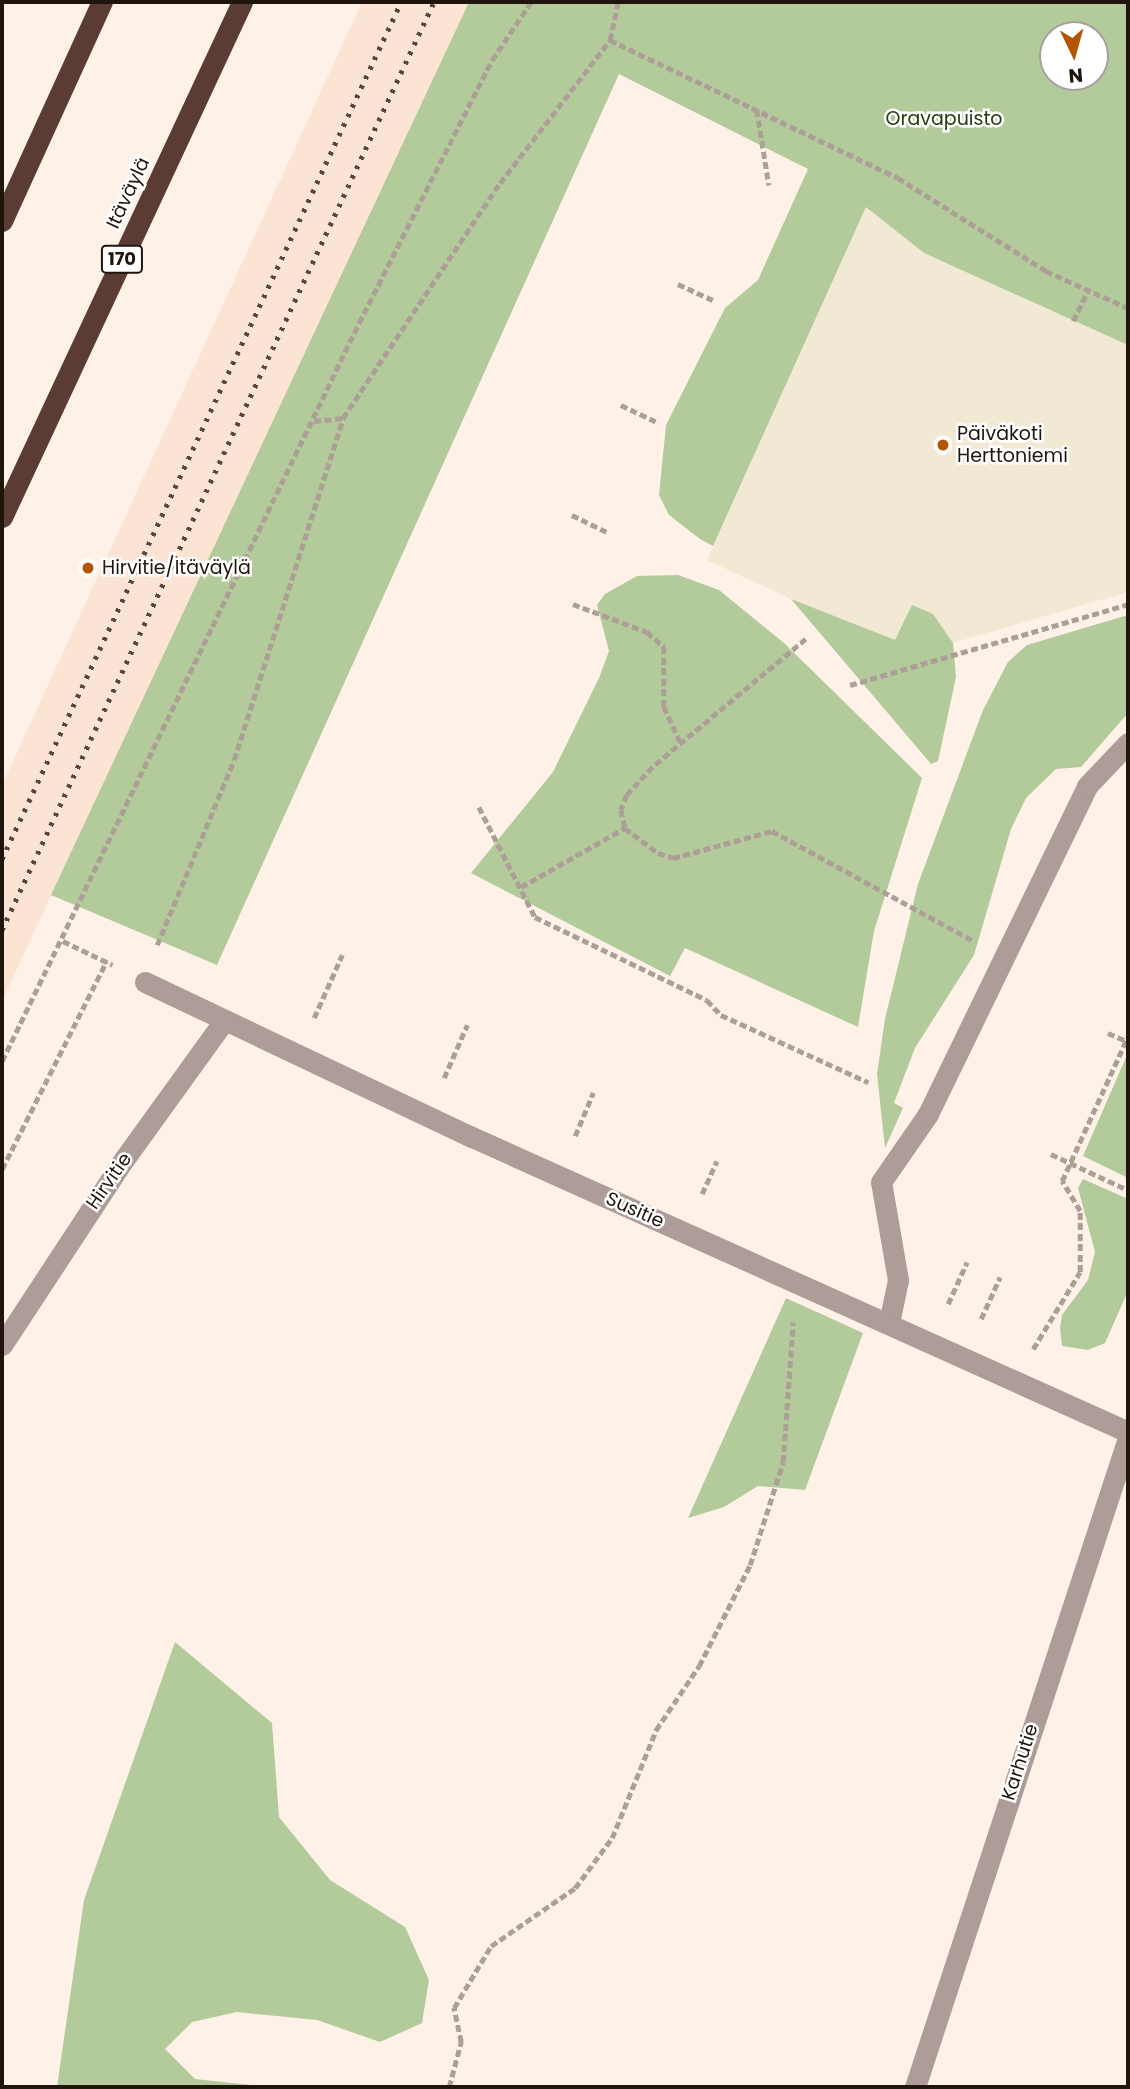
<!DOCTYPE html>
<meta charset="utf-8">
<style>
body{margin:0}
#map{position:relative;width:1130px;height:2089px;overflow:hidden;background:#fef1e8;font-family:Poppins,sans-serif}
div>[style]{position:absolute}
.built>*{inset:0;background:#fbe4d4}
.education>*{inset:0;background:#f2e9d4}
.green>*{inset:0;background:#b3ca9b}
.path>*{height:4.5px;margin-top:-2.25px;transform-origin:0;background:repeating-linear-gradient(90deg,#ab9f96 0 7px,transparent 0 10.5px)}
.lane>*{height:21px;margin:-10.5px;padding:0 10.5px;transform-origin:10.5px;border-radius:10.5px;background:#ad9c98}
.street>*{height:21px;margin:-10.5px;padding:0 10.5px;transform-origin:10.5px;border-radius:10.5px;background:#ad9c98}
.highway>*{height:21px;margin:-10.5px;padding:0 10.5px;transform-origin:10.5px;border-radius:10.5px;background:#5a3c35}
.rail>*{height:5px;margin-top:-2.5px;transform-origin:0;background:repeating-linear-gradient(90deg,#544840 0 3.5px,transparent 0 10.5px)}
.dots>*{width:19px;height:19px;translate:-50% -50%;box-sizing:border-box;border:4px solid #fff;border-radius:50%}
span{translate:-50% -50%;white-space:nowrap;text-align:center;line-height:1.15;-webkit-text-stroke:5px #fff;paint-order:stroke}
.shield-label span{padding:2px 5px;background:#fff;border:2px solid;border-radius:5px;-webkit-text-stroke-width:0}
.shield-label{font-size:18px;color:#20150d;font-weight:700}
.park-label{font-size:19px;color:#293b10}
.street-label{font-size:19px;color:#20150d}
.poi-label{font-size:19px;color:#20150d}
.left{translate:0 -50%;text-align:left}
.frame{position:absolute;inset:0;border:4px solid #20150d;pointer-events:none}
.north{position:absolute;left:1039px;top:21px;width:70px;height:70px;box-sizing:border-box;background:#fff;border:2px solid #a6a19e;border-radius:50%;rotate:175deg;font-size:19px;font-weight:700;line-height:28px;text-align:center;color:#20150d}
.north::after{content:'';display:block;margin:auto;width:24px;height:32px;background:#b35502;clip-path:polygon(50% 0,100% 100%,50% 72%,0 100%)}
</style>
<div id="map">
<div class="built">
<i style="clip-path:polygon(362px 2px,469px 2px,2px 1001px,2px 785px)"></i>
</div>
<div class="education">
<i style="clip-path:polygon(866px 207px,1128px 345px,1128px 592px,911px 655px,707px 560px)"></i>
</div>
<div class="green">
<i style="clip-path:polygon(evenodd,469px 2px,1128px 2px,1128px 345px,924px 253px,866px 207px,713px 546px,700px 539px,669px 515px,659px 495px,666px 425px,725px 308px,758px 280px,808px 169px,619px 74px,217px 965px,51px 895px,469px 2px,1053px 35px,1095px 35px,1095px 77px,1053px 77px,1053px 35px)"></i>
<i style="clip-path:polygon(678px 575px,719px 590px,784px 643px,922px 778px,874px 931px,858px 1027px,685px 948px,670px 976px,471px 873px,553px 772px,599px 678px,609px 651px,597px 605px,605px 594px,637px 576px)"></i>
<i style="clip-path:polygon(791px 599px,895px 640px,912px 605px,933px 614px,953px 643px,956px 677px,938px 761px,931px 764px)"></i>
<i style="clip-path:polygon(1128px 615px,1128px 713px,1081px 767px,1056px 769px,1026px 798px,1011px 829px,974px 955px,915px 1048px,894px 1103px,903px 1108px,885px 1148px,877px 1074px,885px 1019px,918px 884px,983px 710px,1008px 662px,1027px 645px)"></i>
<i style="clip-path:polygon(1127px 1055px,1128px 1056px,1128px 1178px,1083px 1156px)"></i>
<i style="clip-path:polygon(1083px 1179px,1128px 1199px,1128px 1291px,1105px 1343px,1088px 1350px,1062px 1346px,1060px 1328px,1062px 1315px,1088px 1280px,1095px 1252px,1078px 1188px)"></i>
<i style="clip-path:polygon(786px 1298px,863px 1333px,805px 1490px,758px 1486px,724px 1507px,688px 1518px)"></i>
<i style="clip-path:polygon(175px 1642px,272px 1723px,279px 1817px,330px 1880px,405px 1927px,429px 1980px,422px 2023px,380px 2042px,317px 2020px,237px 2012px,192px 2022px,165px 2049px,195px 2079px,269px 2087px,57px 2087px,84px 1900px)"></i>
</div>
<div class="path">
<i style="left:610px;top:40px;width:319px;rotate:25.6deg"></i>
<i style="left:898px;top:178px;width:175px;rotate:32.1deg"></i>
<i style="left:1046px;top:271px;width:90px;rotate:24.3deg"></i>
<i style="left:757px;top:110px;width:76px;rotate:80.9deg"></i>
<i style="left:678px;top:284px;width:41px;rotate:24.7deg"></i>
<i style="left:1073px;top:321px;width:34px;rotate:-64deg"></i>
<i style="left:621px;top:405px;width:42px;rotate:25.3deg"></i>
<i style="left:314px;top:421px;width:29px;rotate:-6deg"></i>
<i style="left:343px;top:418px;width:283px;rotate:-56.3deg"></i>
<i style="left:500px;top:183px;width:180px;rotate:-52.4deg"></i>
<i style="left:610px;top:40px;width:39px;rotate:-78deg"></i>
<i style="left:572px;top:515px;width:39px;rotate:26deg"></i>
<i style="left:573px;top:604px;width:79px;rotate:20.7deg"></i>
<i style="left:647px;top:632px;width:23px;rotate:41deg"></i>
<i style="left:664px;top:647px;width:60px;rotate:90deg"></i>
<i style="left:664px;top:707px;width:40px;rotate:65deg"></i>
<i style="left:806px;top:639px;width:199px;rotate:140.1deg"></i>
<i style="left:653px;top:767px;width:38px;rotate:133deg"></i>
<i style="left:627px;top:795px;width:16px;rotate:112deg"></i>
<i style="left:621px;top:810px;width:18px;rotate:77deg"></i>
<i style="left:625px;top:828px;width:41px;rotate:37.1deg"></i>
<i style="left:658px;top:853px;width:16px;rotate:18deg"></i>
<i style="left:673px;top:858px;width:103px;rotate:-15.3deg"></i>
<i style="left:772px;top:831px;width:228px;rotate:28.6deg"></i>
<i style="left:850px;top:685px;width:290px;rotate:-16.2deg"></i>
<i style="left:479px;top:807px;width:123px;rotate:63deg"></i>
<i style="left:535px;top:917px;width:191px;rotate:25.8deg"></i>
<i style="left:707px;top:1000px;width:21px;rotate:47deg"></i>
<i style="left:721px;top:1015px;width:162px;rotate:24.5deg"></i>
<i style="left:521px;top:887px;width:120px;rotate:-29.6deg"></i>
<i style="left:63px;top:941px;width:55px;rotate:25.6deg"></i>
<i style="left:157px;top:945px;width:200px;rotate:-67.4deg"></i>
<i style="left:234px;top:760px;width:359px;rotate:-72.3deg"></i>
<i style="left:314px;top:1018px;width:69px;rotate:-66deg"></i>
<i style="left:1108px;top:1033px;width:21px;rotate:23deg"></i>
<i style="left:2px;top:1061px;width:820px;rotate:-64.19deg"></i>
<i style="left:359px;top:323px;width:295px;rotate:-63.2deg"></i>
<i style="left:492px;top:60px;width:70px;rotate:-56.1deg"></i>
<i style="left:444px;top:1078px;width:58px;rotate:-66.5deg"></i>
<i style="left:575px;top:1136px;width:47px;rotate:-67.3deg"></i>
<i style="left:1051px;top:1154px;width:85px;rotate:25.1deg"></i>
<i style="left:2px;top:1169px;width:232px;rotate:-63.3deg"></i>
<i style="left:702px;top:1194px;width:36px;rotate:-66deg"></i>
<i style="left:948px;top:1304px;width:46px;rotate:-65.7deg"></i>
<i style="left:981px;top:1319px;width:46px;rotate:-65.7deg"></i>
<i style="left:1033px;top:1349px;width:90px;rotate:-58.6deg"></i>
<i style="left:1080px;top:1272px;width:61px;rotate:-90deg"></i>
<i style="left:1080px;top:1211px;width:35px;rotate:-121deg"></i>
<i style="left:1062px;top:1181px;width:159px;rotate:-65.5deg"></i>
<i style="left:449px;top:2087px;width:47px;rotate:-75.1deg"></i>
<i style="left:461px;top:2042px;width:35px;rotate:-102deg"></i>
<i style="left:454px;top:2008px;width:72px;rotate:-59.2deg"></i>
<i style="left:491px;top:1946px;width:102px;rotate:-34.6deg"></i>
<i style="left:575px;top:1888px;width:62px;rotate:-53.5deg"></i>
<i style="left:612px;top:1838px;width:117px;rotate:-67.8deg"></i>
<i style="left:656px;top:1730px;width:77px;rotate:-56.1deg"></i>
<i style="left:699px;top:1666px;width:113px;rotate:-63.2deg"></i>
<i style="left:750px;top:1565px;width:108px;rotate:-72.2deg"></i>
<i style="left:783px;top:1462px;width:140px;rotate:-85.9deg"></i>
</div>
<div class="lane">
<i style="left:889px;top:1323px;width:44px;rotate:-78.2deg"></i>
<i style="left:898px;top:1280px;width:99px;rotate:-99.8deg"></i>
<i style="left:881px;top:1182px;width:83px;rotate:-55.3deg"></i>
<i style="left:928px;top:1114px;width:365px;rotate:-64.1deg"></i>
<i style="left:1087px;top:786px;width:59px;rotate:-46.4deg"></i>
</div>
<div class="street">
<i style="left:145px;top:982px;width:362px;rotate:25.4deg"></i>
<i style="left:472px;top:1137px;width:719px;rotate:24.21deg"></i>
<i style="left:2px;top:1345px;width:224px;rotate:-56.7deg"></i>
<i style="left:125px;top:1158px;width:168px;rotate:-54.2deg"></i>
<i style="left:915px;top:2087px;width:683px;rotate:-71.83deg"></i>
</div>
<div class="highway">
<i style="left:2px;top:221px;width:241px;rotate:-65.5deg"></i>
<i style="left:2px;top:517px;width:568px;rotate:-65.01deg"></i>
</div>
<div class="rail">
<i style="left:2px;top:859px;width:945px;rotate:-65.03deg"></i>
<i style="left:2px;top:930px;width:1024px;rotate:-65.04deg"></i>
</div>
<div class="dots">
<i style="left:943px;top:445px;background:#b35502"></i>
<i style="left:88px;top:568px;background:#b35502"></i>
</div>
<div class="shield-label">
<span style="left:122px;top:259px">170</span>
</div>
<div class="park-label">
<span style="left:944px;top:119px">Oravapuisto</span>
</div>
<div class="street-label">
<span style="left:128px;top:193px;rotate:-65deg">Itäväylä</span>
<span style="left:109px;top:1181px;rotate:-55deg">Hirvitie</span>
<span style="left:635px;top:1210px;rotate:24deg">Susitie</span>
<span style="left:1020px;top:1762px;rotate:-72deg">Karhutie</span>
</div>
<div class="poi-label">
<span class="left" style="left:957px;top:445px">Päiväkoti<br>Herttoniemi</span>
<span class="left" style="left:102px;top:568px">Hirvitie/Itäväylä</span>
</div>
<div class="frame"></div>
<div class="north">N</div>
</div>
